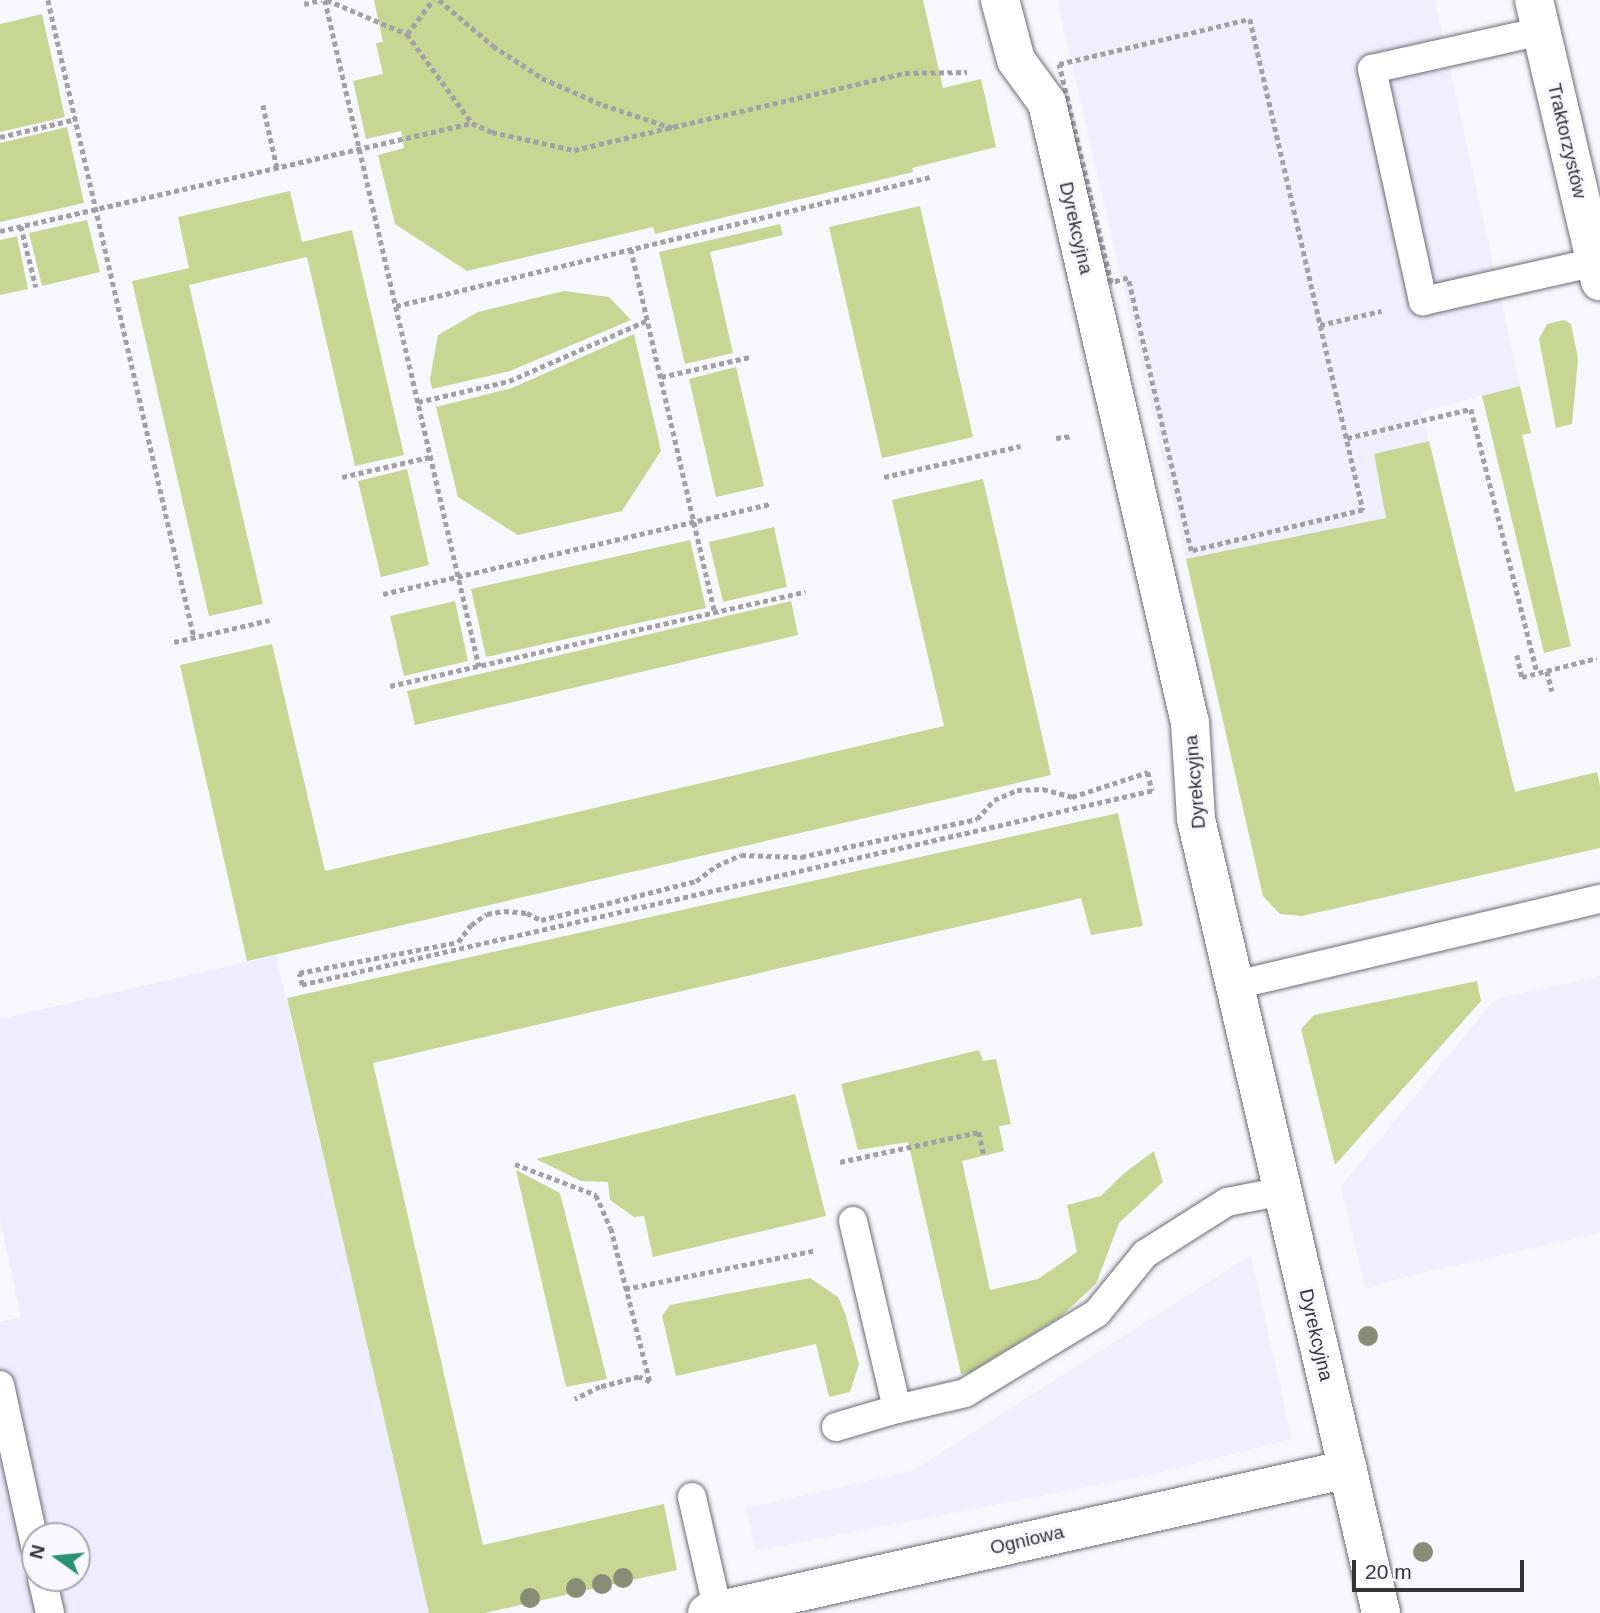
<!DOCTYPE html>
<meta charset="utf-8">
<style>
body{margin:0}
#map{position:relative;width:1600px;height:1613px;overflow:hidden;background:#f9f7fe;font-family:Helvetica,sans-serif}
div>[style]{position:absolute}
.built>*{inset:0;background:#f1eefe}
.industrial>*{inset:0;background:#eeecfe}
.green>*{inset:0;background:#c9d593}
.path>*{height:4.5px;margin-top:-2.25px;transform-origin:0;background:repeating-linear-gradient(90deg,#a3a1a7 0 5px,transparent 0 8.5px)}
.roads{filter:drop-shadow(0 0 2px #6d6c73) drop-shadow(0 0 2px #6d6c73)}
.lane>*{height:28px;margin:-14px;padding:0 14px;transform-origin:14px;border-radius:14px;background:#fff}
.street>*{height:38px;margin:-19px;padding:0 19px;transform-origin:19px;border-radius:19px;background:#fff}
.secondary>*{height:38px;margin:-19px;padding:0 19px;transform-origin:19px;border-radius:19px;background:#fff}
.trees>*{width:20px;height:20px;margin:-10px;border-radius:50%;background:#898c77}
span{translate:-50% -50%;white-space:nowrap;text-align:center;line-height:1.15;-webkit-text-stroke:6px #f9f7fe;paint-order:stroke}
.street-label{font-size:19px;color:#343437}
.north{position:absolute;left:21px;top:1522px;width:70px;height:70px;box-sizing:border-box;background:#f9f7fe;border:2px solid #aaa9ae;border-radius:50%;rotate:285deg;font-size:19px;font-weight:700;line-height:28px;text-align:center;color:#343437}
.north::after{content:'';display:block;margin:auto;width:24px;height:32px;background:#279271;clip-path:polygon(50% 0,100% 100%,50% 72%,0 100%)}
.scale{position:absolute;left:1352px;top:1560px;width:172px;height:32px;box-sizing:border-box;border:4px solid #343437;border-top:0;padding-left:9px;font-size:21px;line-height:24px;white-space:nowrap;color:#343437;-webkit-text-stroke:5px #f9f7fe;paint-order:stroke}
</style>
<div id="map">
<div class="built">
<i style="clip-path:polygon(1057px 0,1435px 0,1520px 386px,1421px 412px,1429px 441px,1374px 454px,1386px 518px,1186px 559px)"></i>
<i style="clip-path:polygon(1600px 976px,1600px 1233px,1409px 1276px,1365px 1289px,1341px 1186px,1495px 999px)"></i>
<i style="clip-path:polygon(1251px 1255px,1292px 1439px,1149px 1475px,756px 1551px,746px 1508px,912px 1471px)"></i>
</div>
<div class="industrial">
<i style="clip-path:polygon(evenodd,276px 955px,429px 1613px,0 1613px,0 1322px,21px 1317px,0 1220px,0 1019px,276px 955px,35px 1536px,77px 1536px,77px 1578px,35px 1578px,35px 1536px)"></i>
</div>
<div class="green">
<i style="clip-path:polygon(374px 0,923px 0,943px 88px,981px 79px,996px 147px,912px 168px,913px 172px,655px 234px,653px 227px,467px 271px,395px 224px,378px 155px,404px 148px,401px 131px,366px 139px,353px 81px,383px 74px,376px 43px,383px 42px)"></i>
<i style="clip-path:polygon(42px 14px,65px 117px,0 132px,0 24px)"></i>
<i style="clip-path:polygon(67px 127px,84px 203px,0 222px,0 143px)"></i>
<i style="clip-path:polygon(290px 191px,302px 242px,352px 230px,404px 455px,355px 466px,307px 257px,189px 285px,263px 604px,209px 616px,132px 281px,189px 268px,178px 217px)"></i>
<i style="clip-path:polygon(920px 206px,973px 437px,882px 458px,829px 227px)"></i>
<i style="clip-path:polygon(87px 220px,100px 272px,42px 286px,29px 233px)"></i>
<i style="clip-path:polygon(780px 224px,783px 235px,710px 252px,733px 353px,685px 364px,659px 252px)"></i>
<i style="clip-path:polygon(17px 236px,28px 289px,0 295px,0 240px)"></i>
<i style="clip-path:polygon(564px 291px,609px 297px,631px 320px,510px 371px,432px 389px,430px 379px,438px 335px,478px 312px)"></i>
<i style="clip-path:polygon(1564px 320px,1571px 324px,1578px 359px,1572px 424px,1556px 428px,1539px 339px,1547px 324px)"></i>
<i style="clip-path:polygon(634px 334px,661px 451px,622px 511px,518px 535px,458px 497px,436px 407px,512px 388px)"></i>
<i style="clip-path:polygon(736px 367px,764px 486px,716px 497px,689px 379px)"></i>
<i style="clip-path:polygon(1520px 386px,1531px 433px,1522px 435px,1571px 646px,1544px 653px,1482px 396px)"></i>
<i style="clip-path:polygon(1429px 441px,1515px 792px,1597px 772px,1600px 786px,1600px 848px,1302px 916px,1280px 914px,1263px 896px,1186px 559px,1386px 518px,1374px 454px)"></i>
<i style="clip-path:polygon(407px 469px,429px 565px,381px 577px,358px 481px)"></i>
<i style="clip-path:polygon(983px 479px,1051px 775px,247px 961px,180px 665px,272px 644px,325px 871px,944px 726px,892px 500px)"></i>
<i style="clip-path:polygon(774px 527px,787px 587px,723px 602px,709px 542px)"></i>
<i style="clip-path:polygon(690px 540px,706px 608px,486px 657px,471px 589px)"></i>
<i style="clip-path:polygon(455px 601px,468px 661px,404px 676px,390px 616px)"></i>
<i style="clip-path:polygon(791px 601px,798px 635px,415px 725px,407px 691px)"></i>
<i style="clip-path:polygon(1118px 813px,1143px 926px,1091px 935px,1081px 898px,373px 1063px,483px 1545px,664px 1504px,677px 1570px,484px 1613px,429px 1613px,287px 998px)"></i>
<i style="clip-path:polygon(1477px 981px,1481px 1001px,1335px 1165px,1301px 1029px,1314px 1015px)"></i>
<i style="clip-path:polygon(979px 1050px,983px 1061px,996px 1059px,1011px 1124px,999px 1126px,1004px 1151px,962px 1161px,990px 1290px,1038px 1279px,1077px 1252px,1067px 1205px,1101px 1196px,1123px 1174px,1154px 1151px,1163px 1182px,1119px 1223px,1096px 1284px,1060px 1317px,969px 1373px,961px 1374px,908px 1142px,858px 1150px,841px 1084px)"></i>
<i style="clip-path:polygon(795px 1094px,826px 1216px,653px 1257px,644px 1216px,634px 1217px,610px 1200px,608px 1182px,581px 1181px,536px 1159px)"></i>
<i style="clip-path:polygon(516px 1170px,560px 1193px,607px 1379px,566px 1387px)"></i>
<i style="clip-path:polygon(810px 1278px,838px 1297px,845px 1313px,859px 1364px,850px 1392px,829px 1397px,816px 1344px,676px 1376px,662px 1316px,670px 1305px)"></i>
</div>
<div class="path">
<i style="left:48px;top:0;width:654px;rotate:77.09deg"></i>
<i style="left:325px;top:0;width:684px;rotate:76.98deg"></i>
<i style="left:327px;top:0;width:87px;rotate:23deg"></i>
<i style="left:407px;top:34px;width:110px;rotate:53.9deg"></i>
<i style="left:472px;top:123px;width:22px;rotate:24deg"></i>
<i style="left:492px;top:132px;width:84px;rotate:12.4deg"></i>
<i style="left:574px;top:150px;width:340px;rotate:-13.1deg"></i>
<i style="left:905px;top:73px;width:62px;rotate:-0.9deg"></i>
<i style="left:439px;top:0;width:71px;rotate:40.4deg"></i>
<i style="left:493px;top:46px;width:59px;rotate:33.1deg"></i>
<i style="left:542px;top:78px;width:67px;rotate:23.9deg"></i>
<i style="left:603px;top:105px;width:74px;rotate:18.2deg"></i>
<i style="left:304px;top:4px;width:18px;rotate:-13deg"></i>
<i style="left:1250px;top:19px;width:504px;rotate:77.04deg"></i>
<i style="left:1363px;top:510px;width:177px;rotate:166.6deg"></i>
<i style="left:1191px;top:551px;width:280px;rotate:-103deg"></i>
<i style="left:1128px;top:278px;width:18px;rotate:164deg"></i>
<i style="left:1111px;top:283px;width:225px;rotate:-103.4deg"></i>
<i style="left:1059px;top:64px;width:196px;rotate:-13.3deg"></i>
<i style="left:407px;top:34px;width:43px;rotate:-52.6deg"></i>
<i style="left:263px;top:105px;width:64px;rotate:77.3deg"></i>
<i style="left:0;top:137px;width:78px;rotate:-13.3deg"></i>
<i style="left:21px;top:226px;width:63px;rotate:76.2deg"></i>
<i style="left:0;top:231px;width:484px;rotate:-12.9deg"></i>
<i style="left:631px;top:249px;width:373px;rotate:77deg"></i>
<i style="left:396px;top:306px;width:549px;rotate:-13.58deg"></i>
<i style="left:1320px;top:325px;width:63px;rotate:-12.9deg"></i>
<i style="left:661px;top:377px;width:91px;rotate:-12.7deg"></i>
<i style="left:418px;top:402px;width:93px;rotate:-13deg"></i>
<i style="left:509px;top:381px;width:152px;rotate:-23.7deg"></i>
<i style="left:1056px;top:438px;width:17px;rotate:-7deg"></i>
<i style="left:1347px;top:438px;width:127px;rotate:-13.2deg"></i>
<i style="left:1471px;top:409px;width:271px;rotate:75.9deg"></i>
<i style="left:342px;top:477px;width:90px;rotate:-12.8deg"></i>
<i style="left:884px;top:477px;width:140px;rotate:-12.8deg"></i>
<i style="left:383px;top:594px;width:398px;rotate:-13.1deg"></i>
<i style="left:174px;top:642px;width:98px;rotate:-12.9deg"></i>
<i style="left:1517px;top:655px;width:23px;rotate:77deg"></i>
<i style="left:1522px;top:677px;width:77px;rotate:-14.2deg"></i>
<i style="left:1547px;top:671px;width:21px;rotate:76deg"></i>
<i style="left:390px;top:686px;width:426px;rotate:-12.8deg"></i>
<i style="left:1148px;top:772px;width:19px;rotate:78deg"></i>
<i style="left:1152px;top:791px;width:872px;rotate:167.14deg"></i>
<i style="left:302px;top:985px;width:12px;rotate:-104deg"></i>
<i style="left:299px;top:973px;width:162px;rotate:-11deg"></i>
<i style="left:458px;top:942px;width:21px;rotate:-53deg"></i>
<i style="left:471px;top:925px;width:19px;rotate:-35deg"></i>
<i style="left:487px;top:914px;width:17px;rotate:-10deg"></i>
<i style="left:504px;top:911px;width:23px;rotate:5deg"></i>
<i style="left:527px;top:913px;width:16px;rotate:27deg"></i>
<i style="left:541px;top:920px;width:160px;rotate:-14.1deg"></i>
<i style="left:696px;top:881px;width:25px;rotate:-37deg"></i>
<i style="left:716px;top:866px;width:27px;rotate:-24deg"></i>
<i style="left:741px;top:855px;width:60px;rotate:1.9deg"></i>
<i style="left:801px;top:857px;width:180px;rotate:-12.2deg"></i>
<i style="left:977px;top:819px;width:25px;rotate:-48deg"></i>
<i style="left:994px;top:800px;width:25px;rotate:-23deg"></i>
<i style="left:1017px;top:790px;width:26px;rotate:-2deg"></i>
<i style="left:1043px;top:789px;width:30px;rotate:15deg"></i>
<i style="left:1072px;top:797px;width:80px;rotate:-18.2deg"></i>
<i style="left:840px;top:1162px;width:142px;rotate:-12.2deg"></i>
<i style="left:979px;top:1132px;width:25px;rotate:78deg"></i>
<i style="left:515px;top:1164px;width:87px;rotate:20.9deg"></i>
<i style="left:596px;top:1195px;width:36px;rotate:66deg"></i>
<i style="left:611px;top:1228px;width:159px;rotate:75.8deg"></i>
<i style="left:650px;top:1382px;width:12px;rotate:-156deg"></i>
<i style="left:639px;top:1377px;width:40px;rotate:165.6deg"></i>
<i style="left:600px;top:1387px;width:28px;rotate:154deg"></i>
<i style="left:625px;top:1289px;width:195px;rotate:-11.5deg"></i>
</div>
<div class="roads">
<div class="lane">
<i style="left:1542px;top:31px;width:174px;rotate:167.4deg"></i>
<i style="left:1372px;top:69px;width:238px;rotate:77.6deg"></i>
<i style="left:1423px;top:301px;width:177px;rotate:-12.7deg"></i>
<i style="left:1236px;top:985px;width:374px;rotate:-13.3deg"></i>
<i style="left:853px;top:1221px;width:193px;rotate:76.8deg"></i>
<i style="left:897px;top:1409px;width:70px;rotate:-13.2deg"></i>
<i style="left:965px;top:1393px;width:154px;rotate:-31.2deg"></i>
<i style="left:1097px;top:1313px;width:76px;rotate:-50.9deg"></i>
<i style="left:1145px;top:1254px;width:97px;rotate:-32.4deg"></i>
<i style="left:1227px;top:1202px;width:57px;rotate:-11.1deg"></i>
<i style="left:0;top:1385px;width:165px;rotate:77.7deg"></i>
<i style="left:836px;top:1427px;width:64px;rotate:-16.4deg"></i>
<i style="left:692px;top:1497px;width:117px;rotate:77.2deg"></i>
<i style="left:42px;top:1578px;width:36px;rotate:77deg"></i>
</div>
<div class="street">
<i style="left:1000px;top:0;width:62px;rotate:75.1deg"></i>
<i style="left:1016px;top:60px;width:53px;rotate:54.2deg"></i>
<i style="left:1047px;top:103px;width:636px;rotate:77.01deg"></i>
<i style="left:1190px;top:723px;width:96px;rotate:86.4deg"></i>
<i style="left:1196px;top:819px;width:815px;rotate:76.88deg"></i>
<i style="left:707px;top:1613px;width:657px;rotate:-12.66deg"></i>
</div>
<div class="secondary">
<i style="left:1534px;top:0;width:289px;rotate:76.8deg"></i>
</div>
</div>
<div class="trees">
<i style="left:1368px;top:1336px"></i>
<i style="left:1423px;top:1552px"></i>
<i style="left:623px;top:1578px"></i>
<i style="left:602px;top:1584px"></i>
<i style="left:576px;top:1588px"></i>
<i style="left:530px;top:1598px"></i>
</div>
<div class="street-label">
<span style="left:1567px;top:141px;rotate:77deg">Traktorzystów</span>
<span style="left:1076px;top:228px;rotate:77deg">Dyrekcyjna</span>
<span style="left:1195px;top:782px;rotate:-95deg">Dyrekcyjna</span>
<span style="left:1316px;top:1335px;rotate:77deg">Dyrekcyjna</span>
<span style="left:1027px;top:1540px;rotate:-13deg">Ogniowa</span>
</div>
<div class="north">N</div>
<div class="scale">20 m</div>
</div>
